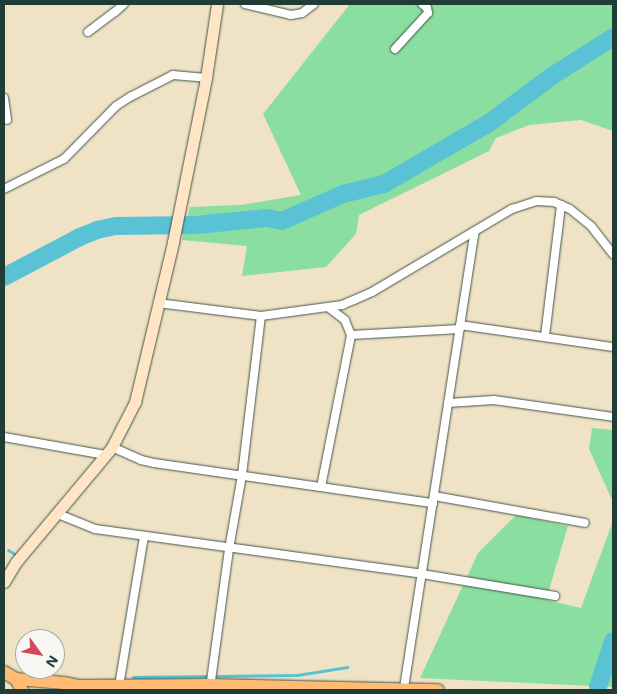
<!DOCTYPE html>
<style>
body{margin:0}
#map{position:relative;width:617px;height:694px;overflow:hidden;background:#efe2c5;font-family:Mali,sans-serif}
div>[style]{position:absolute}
.green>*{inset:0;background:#8adea0}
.stream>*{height:3px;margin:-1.5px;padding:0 1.5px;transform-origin:1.5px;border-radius:1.5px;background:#59c3d5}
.river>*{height:18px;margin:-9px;padding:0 9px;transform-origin:9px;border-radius:9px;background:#59c3d5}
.roads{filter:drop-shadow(0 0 1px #3e564a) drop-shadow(0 0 1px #3e564a)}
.street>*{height:8px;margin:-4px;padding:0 4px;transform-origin:4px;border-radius:4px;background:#fff}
.secondary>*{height:11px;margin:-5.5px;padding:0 5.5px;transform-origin:5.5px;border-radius:5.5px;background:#ffe4c6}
.primary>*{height:12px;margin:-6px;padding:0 6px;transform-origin:6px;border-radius:6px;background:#febb71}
span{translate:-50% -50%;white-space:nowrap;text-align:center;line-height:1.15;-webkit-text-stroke:4px #f6f6f2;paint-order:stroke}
.frame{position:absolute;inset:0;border:5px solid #1f3d34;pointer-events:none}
.north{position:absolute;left:15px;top:629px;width:50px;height:50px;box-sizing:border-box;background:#f6f6f2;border:1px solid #a0aca6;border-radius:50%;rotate:122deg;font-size:14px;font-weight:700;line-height:20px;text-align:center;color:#1f3d34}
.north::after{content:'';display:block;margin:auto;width:18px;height:22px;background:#d1495b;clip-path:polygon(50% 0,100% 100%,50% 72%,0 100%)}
</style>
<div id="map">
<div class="green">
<i style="clip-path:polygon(350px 4px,613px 4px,613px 131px,581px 120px,529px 125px,496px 138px,489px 151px,359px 215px,356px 234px,326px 267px,242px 276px,247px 246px,182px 240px,190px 207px,241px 205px,301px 195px,263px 114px)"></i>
<i style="clip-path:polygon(592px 428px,613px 430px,613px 502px,589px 449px)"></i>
<i style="clip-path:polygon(516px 515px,568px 526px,546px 600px,581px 608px,613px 521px,613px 687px,420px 678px,478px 553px)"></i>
</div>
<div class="stream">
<i style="left:8px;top:550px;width:12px;rotate:31deg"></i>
<i style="left:217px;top:676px;width:80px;rotate:-0.7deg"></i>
<i style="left:297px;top:675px;width:51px;rotate:-9.1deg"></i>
<i style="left:133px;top:677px;width:78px;rotate:-0.7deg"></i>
<i style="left:598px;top:687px;width:3px;rotate:90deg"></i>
</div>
<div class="river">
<i style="left:4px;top:277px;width:86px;rotate:-27.8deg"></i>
<i style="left:80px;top:237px;width:18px;rotate:-22deg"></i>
<i style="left:97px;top:230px;width:19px;rotate:-12deg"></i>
<i style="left:116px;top:226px;width:80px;rotate:-0.7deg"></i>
<i style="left:196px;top:225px;width:71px;rotate:-5.6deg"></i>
<i style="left:267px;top:218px;width:15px;rotate:11deg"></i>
<i style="left:282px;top:221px;width:67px;rotate:-23.9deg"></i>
<i style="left:343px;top:194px;width:42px;rotate:-13.7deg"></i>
<i style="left:384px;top:184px;width:121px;rotate:-30.2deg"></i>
<i style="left:489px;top:123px;width:79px;rotate:-36.7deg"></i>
<i style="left:552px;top:76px;width:72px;rotate:-32.6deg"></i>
<i style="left:598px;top:687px;width:48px;rotate:-71.9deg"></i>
</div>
<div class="roads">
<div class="street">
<i style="left:245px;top:4px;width:47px;rotate:13.4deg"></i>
<i style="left:291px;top:15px;width:11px;rotate:-10deg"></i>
<i style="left:302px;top:13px;width:15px;rotate:-37deg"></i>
<i style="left:88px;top:32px;width:34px;rotate:-37deg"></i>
<i style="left:115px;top:12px;width:12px;rotate:-42deg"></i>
<i style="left:395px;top:49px;width:49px;rotate:-47.5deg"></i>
<i style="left:428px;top:13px;width:5px;rotate:-101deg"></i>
<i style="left:427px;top:8px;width:6px;rotate:-141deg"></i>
<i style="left:4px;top:98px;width:22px;rotate:82deg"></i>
<i style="left:4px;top:189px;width:67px;rotate:-26.6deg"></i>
<i style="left:64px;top:159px;width:74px;rotate:-45.5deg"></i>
<i style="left:116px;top:106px;width:17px;rotate:-33deg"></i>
<i style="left:130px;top:97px;width:48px;rotate:-27.1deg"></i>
<i style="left:173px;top:75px;width:33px;rotate:5deg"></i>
<i style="left:158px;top:303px;width:104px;rotate:7.2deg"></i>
<i style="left:460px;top:325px;width:155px;rotate:8.2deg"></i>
<i style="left:351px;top:335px;width:109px;rotate:-3.2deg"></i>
<i style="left:545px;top:336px;width:132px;rotate:-83deg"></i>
<i style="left:448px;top:403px;width:46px;rotate:-3.7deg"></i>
<i style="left:494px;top:400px;width:120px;rotate:8.1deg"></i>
<i style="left:4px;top:437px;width:103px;rotate:10.1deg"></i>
<i style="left:112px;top:447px;width:32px;rotate:24deg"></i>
<i style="left:141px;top:460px;width:13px;rotate:13deg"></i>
<i style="left:154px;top:463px;width:282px;rotate:8.2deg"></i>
<i style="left:321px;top:487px;width:155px;rotate:-78.8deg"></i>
<i style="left:351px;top:335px;width:16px;rotate:-112deg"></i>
<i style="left:345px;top:320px;width:21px;rotate:-143deg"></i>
<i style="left:434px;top:496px;width:153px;rotate:10.1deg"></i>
<i style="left:58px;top:514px;width:40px;rotate:22deg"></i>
<i style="left:95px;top:529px;width:330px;rotate:7.8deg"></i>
<i style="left:422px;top:574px;width:135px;rotate:9.4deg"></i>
<i style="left:119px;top:686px;width:152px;rotate:-80.5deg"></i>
<i style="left:210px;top:688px;width:140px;rotate:-82.2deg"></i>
<i style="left:229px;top:549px;width:75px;rotate:-80deg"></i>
<i style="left:242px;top:475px;width:160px;rotate:-83.2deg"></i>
<i style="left:261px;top:316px;width:82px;rotate:-7.7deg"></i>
<i style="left:342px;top:305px;width:13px;rotate:-23deg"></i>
<i style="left:354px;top:300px;width:20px;rotate:-24deg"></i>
<i style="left:372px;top:292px;width:163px;rotate:-30.7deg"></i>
<i style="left:512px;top:209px;width:25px;rotate:-18deg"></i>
<i style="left:536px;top:201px;width:18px;rotate:3deg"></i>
<i style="left:554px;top:202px;width:17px;rotate:24deg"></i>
<i style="left:570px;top:209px;width:27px;rotate:39deg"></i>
<i style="left:591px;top:226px;width:36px;rotate:52deg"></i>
<i style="left:404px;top:688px;width:462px;rotate:-81.2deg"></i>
</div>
<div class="secondary">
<i style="left:4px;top:582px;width:23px;rotate:-59deg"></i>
<i style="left:16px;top:562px;width:150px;rotate:-50.1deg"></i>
<i style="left:112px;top:447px;width:51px;rotate:-62.9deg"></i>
<i style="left:135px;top:402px;width:164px;rotate:-76.6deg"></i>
<i style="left:173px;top:242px;width:167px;rotate:-78.6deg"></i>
<i style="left:206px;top:78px;width:75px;rotate:-81.5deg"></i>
</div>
<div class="primary">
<i style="left:4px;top:672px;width:14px;rotate:30deg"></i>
<i style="left:16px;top:679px;width:13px;rotate:61deg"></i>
<i style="left:16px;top:679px;width:48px;rotate:4.8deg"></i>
<i style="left:64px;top:683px;width:16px;rotate:11deg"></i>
<i style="left:80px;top:686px;width:130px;rotate:-0.4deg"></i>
<i style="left:210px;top:685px;width:228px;rotate:1.3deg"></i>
</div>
</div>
<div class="frame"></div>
<div class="north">N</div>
</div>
